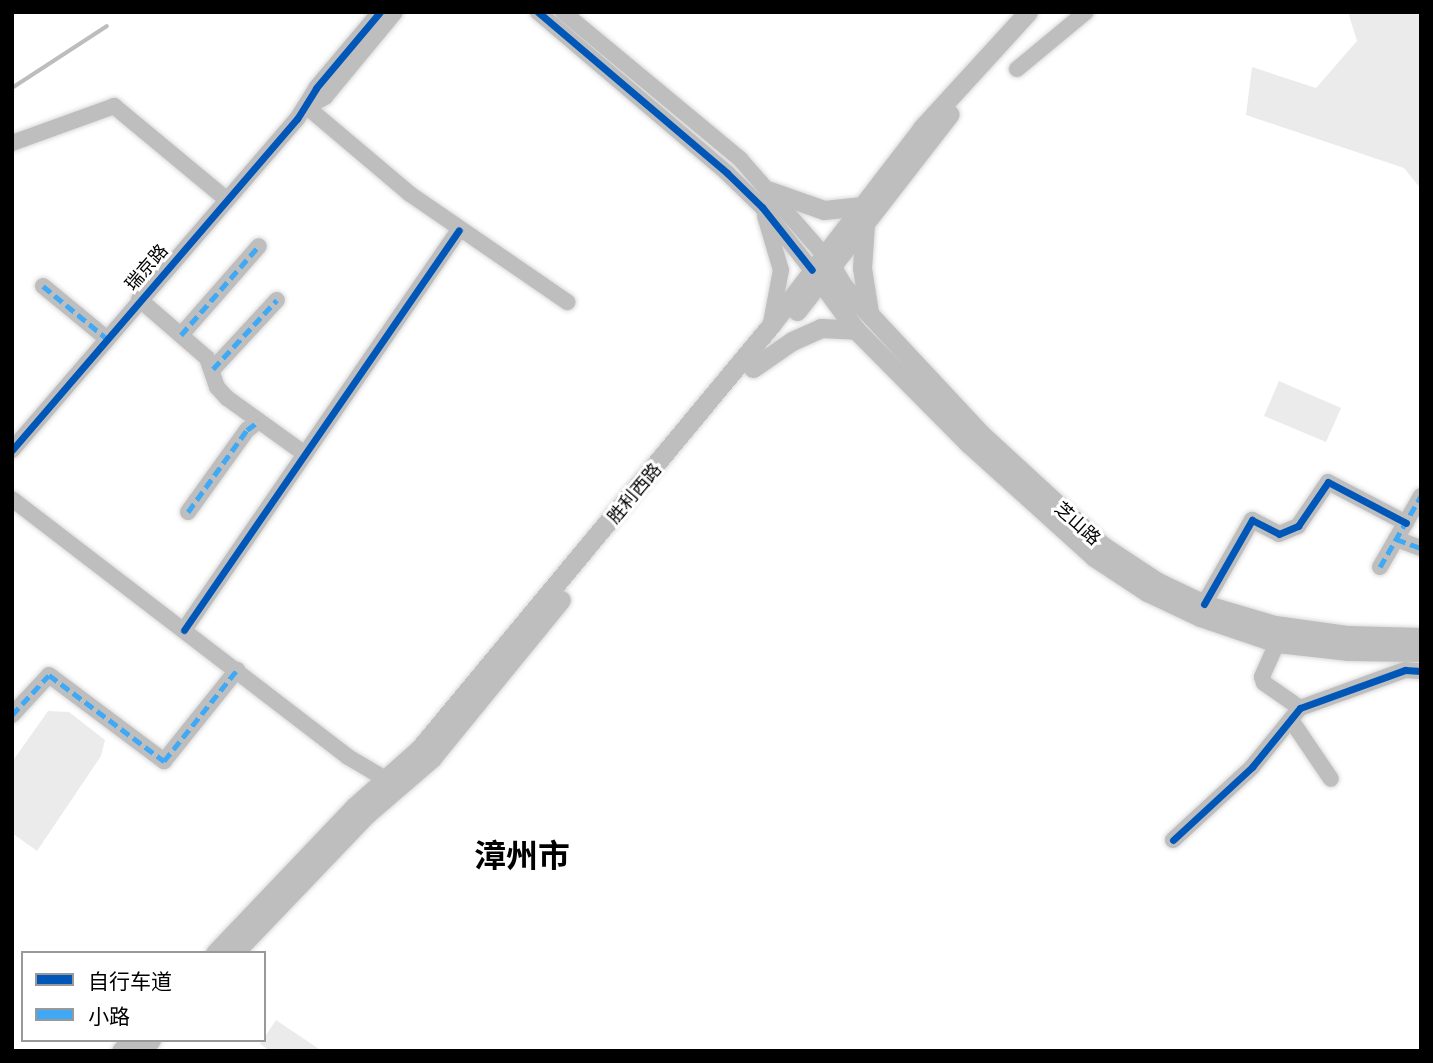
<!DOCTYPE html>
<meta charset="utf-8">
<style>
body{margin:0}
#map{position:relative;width:1433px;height:1063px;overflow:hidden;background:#fff;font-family:"Golos Text","Noto Sans SC",sans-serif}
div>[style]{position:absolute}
.green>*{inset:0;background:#ebebeb}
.stream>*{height:3.5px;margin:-1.75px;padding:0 1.75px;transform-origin:1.75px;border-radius:1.75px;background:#bdbdbd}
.roads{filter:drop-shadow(0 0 2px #dbdbdb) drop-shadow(0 0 2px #dbdbdb)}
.minor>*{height:16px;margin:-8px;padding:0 8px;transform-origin:8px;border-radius:8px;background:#bebebe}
.major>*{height:19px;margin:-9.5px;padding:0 9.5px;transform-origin:9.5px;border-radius:9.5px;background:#bebebe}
.quiet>*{height:5px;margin-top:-2.5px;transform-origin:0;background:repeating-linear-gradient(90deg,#3fa9f5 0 10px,transparent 0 15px)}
.cycleway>*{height:7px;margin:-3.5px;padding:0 3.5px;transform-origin:3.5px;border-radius:3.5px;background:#0057b8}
span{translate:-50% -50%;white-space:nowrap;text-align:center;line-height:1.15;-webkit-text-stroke:6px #fff;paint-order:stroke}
.street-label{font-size:18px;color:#000}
.town-label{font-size:32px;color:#000;font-weight:700}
.frame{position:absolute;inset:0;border:14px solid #000;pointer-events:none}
.legend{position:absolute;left:21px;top:951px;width:245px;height:91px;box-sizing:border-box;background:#fff;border:2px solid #999;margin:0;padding:9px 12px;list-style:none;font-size:21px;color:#000}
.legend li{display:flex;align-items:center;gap:14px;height:35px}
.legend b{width:35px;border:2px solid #999}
</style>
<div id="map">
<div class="green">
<i style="clip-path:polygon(1348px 12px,1421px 12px,1421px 189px,1404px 168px,1246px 115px,1252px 67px,1316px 88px,1357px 41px)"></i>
<i style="clip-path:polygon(1279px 381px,1341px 408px,1326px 442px,1264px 416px)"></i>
<i style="clip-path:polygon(48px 711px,69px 712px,105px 740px,101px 756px,37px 851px,12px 833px,12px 762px)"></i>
<i style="clip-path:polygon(276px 1020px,319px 1049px,318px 1051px,270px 1051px,260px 1044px)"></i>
</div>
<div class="stream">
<i style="left:12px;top:88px;width:113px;rotate:-33.1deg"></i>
</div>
<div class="roads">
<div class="minor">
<i style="left:538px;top:12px;width:248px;rotate:40.4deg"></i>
<i style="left:727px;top:173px;width:49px;rotate:44.2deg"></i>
<i style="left:762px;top:207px;width:80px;rotate:51.6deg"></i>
<i style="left:563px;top:12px;width:230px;rotate:39.7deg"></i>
<i style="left:740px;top:159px;width:128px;rotate:48.8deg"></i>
<i style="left:1017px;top:69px;width:89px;rotate:-39.6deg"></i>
<i style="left:307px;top:107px;width:135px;rotate:40.2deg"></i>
<i style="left:410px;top:194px;width:191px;rotate:34.5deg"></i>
<i style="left:307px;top:107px;width:21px;rotate:-29deg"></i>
<i style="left:325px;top:97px;width:110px;rotate:-50.5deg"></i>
<i style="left:12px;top:143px;width:109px;rotate:-19.9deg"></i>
<i style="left:114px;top:106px;width:146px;rotate:39.7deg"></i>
<i style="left:765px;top:216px;width:56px;rotate:73.5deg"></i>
<i style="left:781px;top:270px;width:54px;rotate:100.7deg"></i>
<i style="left:43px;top:286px;width:82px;rotate:39.5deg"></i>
<i style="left:139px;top:299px;width:90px;rotate:40.9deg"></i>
<i style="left:207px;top:358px;width:31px;rotate:71deg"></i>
<i style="left:217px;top:387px;width:15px;rotate:48deg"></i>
<i style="left:227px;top:398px;width:96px;rotate:35.7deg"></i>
<i style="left:181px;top:335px;width:118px;rotate:-48.8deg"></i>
<i style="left:213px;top:369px;width:94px;rotate:-47.2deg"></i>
<i style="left:12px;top:450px;width:437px;rotate:-49.3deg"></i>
<i style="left:297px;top:119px;width:36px;rotate:-58deg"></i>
<i style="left:316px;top:88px;width:99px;rotate:-49.9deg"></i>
<i style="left:12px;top:499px;width:424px;rotate:37.5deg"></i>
<i style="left:348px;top:757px;width:53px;rotate:30.4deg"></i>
<i style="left:188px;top:512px;width:101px;rotate:-54.3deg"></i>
<i style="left:247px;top:430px;width:15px;rotate:-37deg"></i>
<i style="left:1396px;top:539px;width:27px;rotate:20deg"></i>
<i style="left:1380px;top:567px;width:82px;rotate:-60deg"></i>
<i style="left:1204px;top:604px;width:97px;rotate:-60.3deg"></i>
<i style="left:1252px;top:520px;width:30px;rotate:27deg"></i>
<i style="left:1279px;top:534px;width:21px;rotate:-23deg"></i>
<i style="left:1298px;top:526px;width:53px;rotate:-55.7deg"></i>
<i style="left:1328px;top:482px;width:88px;rotate:27.7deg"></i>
<i style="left:184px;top:630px;width:485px;rotate:-55.5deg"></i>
<i style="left:1277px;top:643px;width:37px;rotate:114deg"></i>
<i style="left:1262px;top:677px;width:6px;rotate:72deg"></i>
<i style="left:1264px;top:683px;width:44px;rotate:34.8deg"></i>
<i style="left:12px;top:715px;width:54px;rotate:-47.2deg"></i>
<i style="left:49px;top:675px;width:144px;rotate:36.8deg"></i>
<i style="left:164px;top:761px;width:117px;rotate:-51.3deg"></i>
<i style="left:1291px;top:720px;width:71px;rotate:55.9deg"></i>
<i style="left:1173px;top:840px;width:108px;rotate:-42.7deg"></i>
<i style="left:1252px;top:767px;width:76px;rotate:-50.9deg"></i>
<i style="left:1300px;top:708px;width:112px;rotate:-19.9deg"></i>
<i style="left:1405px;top:670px;width:16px;rotate:4deg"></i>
</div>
<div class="major">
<i style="left:770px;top:191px;width:57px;rotate:19.4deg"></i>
<i style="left:824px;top:210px;width:36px;rotate:-6deg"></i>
<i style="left:865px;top:224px;width:44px;rotate:93.9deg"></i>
<i style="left:862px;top:268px;width:45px;rotate:81deg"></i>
<i style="left:827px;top:259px;width:33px;rotate:59deg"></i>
<i style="left:844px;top:287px;width:200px;rotate:47deg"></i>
<i style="left:980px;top:433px;width:167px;rotate:42.6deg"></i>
<i style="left:1103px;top:546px;width:64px;rotate:33.4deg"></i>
<i style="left:1156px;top:581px;width:53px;rotate:25.6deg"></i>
<i style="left:1204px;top:604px;width:74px;rotate:16.5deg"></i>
<i style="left:1275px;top:625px;width:74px;rotate:7.8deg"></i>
<i style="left:1348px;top:635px;width:73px;rotate:1.6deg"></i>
<i style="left:815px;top:274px;width:69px;rotate:53.8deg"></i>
<i style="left:856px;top:330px;width:161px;rotate:45.3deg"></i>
<i style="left:969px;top:444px;width:169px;rotate:42.1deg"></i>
<i style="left:1094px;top:557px;width:64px;rotate:33.4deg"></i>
<i style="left:1147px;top:592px;width:59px;rotate:25.3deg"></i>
<i style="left:1200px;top:617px;width:81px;rotate:18.7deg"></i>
<i style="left:1277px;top:643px;width:70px;rotate:6.5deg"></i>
<i style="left:1347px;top:651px;width:74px;rotate:0.8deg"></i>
<i style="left:797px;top:311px;width:249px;rotate:-52.2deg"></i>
<i style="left:753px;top:368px;width:47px;rotate:-34.7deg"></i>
<i style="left:792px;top:341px;width:32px;rotate:-24deg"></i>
<i style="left:821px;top:328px;width:35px;rotate:3deg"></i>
<i style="left:215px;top:953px;width:203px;rotate:-46.4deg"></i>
<i style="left:355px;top:806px;width:87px;rotate:-41.7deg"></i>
<i style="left:420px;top:748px;width:550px;rotate:-50.31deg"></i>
<i style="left:771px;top:325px;width:248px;rotate:-52.5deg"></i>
<i style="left:922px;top:128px;width:157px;rotate:-47.6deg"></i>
<i style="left:234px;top:953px;width:192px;rotate:-46.3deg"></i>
<i style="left:367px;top:814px;width:86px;rotate:-40.7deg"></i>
<i style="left:432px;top:758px;width:204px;rotate:-50.8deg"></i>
<i style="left:121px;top:1051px;width:15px;rotate:-48deg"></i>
<i style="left:141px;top:1051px;width:15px;rotate:-48deg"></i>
</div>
</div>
<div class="quiet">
<i style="left:43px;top:286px;width:82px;rotate:39.5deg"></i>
<i style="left:181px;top:335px;width:118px;rotate:-48.8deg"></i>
<i style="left:213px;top:369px;width:94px;rotate:-47.2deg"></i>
<i style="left:188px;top:512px;width:101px;rotate:-54.3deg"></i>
<i style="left:247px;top:430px;width:15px;rotate:-37deg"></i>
<i style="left:1396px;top:539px;width:27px;rotate:20deg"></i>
<i style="left:1380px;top:567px;width:82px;rotate:-60deg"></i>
<i style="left:12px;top:715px;width:54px;rotate:-47.2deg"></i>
<i style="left:49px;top:675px;width:144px;rotate:36.8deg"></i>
<i style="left:164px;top:761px;width:117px;rotate:-51.3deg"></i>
</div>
<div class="cycleway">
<i style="left:538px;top:12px;width:248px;rotate:40.4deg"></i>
<i style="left:727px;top:173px;width:49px;rotate:44.2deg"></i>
<i style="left:762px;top:207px;width:80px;rotate:51.6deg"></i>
<i style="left:12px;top:450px;width:437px;rotate:-49.3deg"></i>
<i style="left:297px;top:119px;width:36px;rotate:-58deg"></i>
<i style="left:316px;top:88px;width:99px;rotate:-49.9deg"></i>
<i style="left:1204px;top:604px;width:97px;rotate:-60.3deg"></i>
<i style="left:1252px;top:520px;width:30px;rotate:27deg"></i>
<i style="left:1279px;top:534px;width:21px;rotate:-23deg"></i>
<i style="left:1298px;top:526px;width:53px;rotate:-55.7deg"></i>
<i style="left:1328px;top:482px;width:88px;rotate:27.7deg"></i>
<i style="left:184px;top:630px;width:485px;rotate:-55.5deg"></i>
<i style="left:1173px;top:840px;width:108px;rotate:-42.7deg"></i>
<i style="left:1252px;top:767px;width:76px;rotate:-50.9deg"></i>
<i style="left:1300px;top:708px;width:112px;rotate:-19.9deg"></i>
<i style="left:1405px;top:670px;width:16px;rotate:4deg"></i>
</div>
<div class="street-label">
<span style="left:146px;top:267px;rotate:-49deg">瑞京路</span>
<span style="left:634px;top:493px;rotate:-50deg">胜利西路</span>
<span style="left:1078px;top:523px;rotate:42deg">芝山路</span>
</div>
<div class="town-label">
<span style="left:522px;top:855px">漳州市</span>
</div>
<div class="frame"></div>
<ul class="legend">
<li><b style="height:9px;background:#0057b8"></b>自行车道</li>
<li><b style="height:9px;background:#3fa9f5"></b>小路</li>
</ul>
</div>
